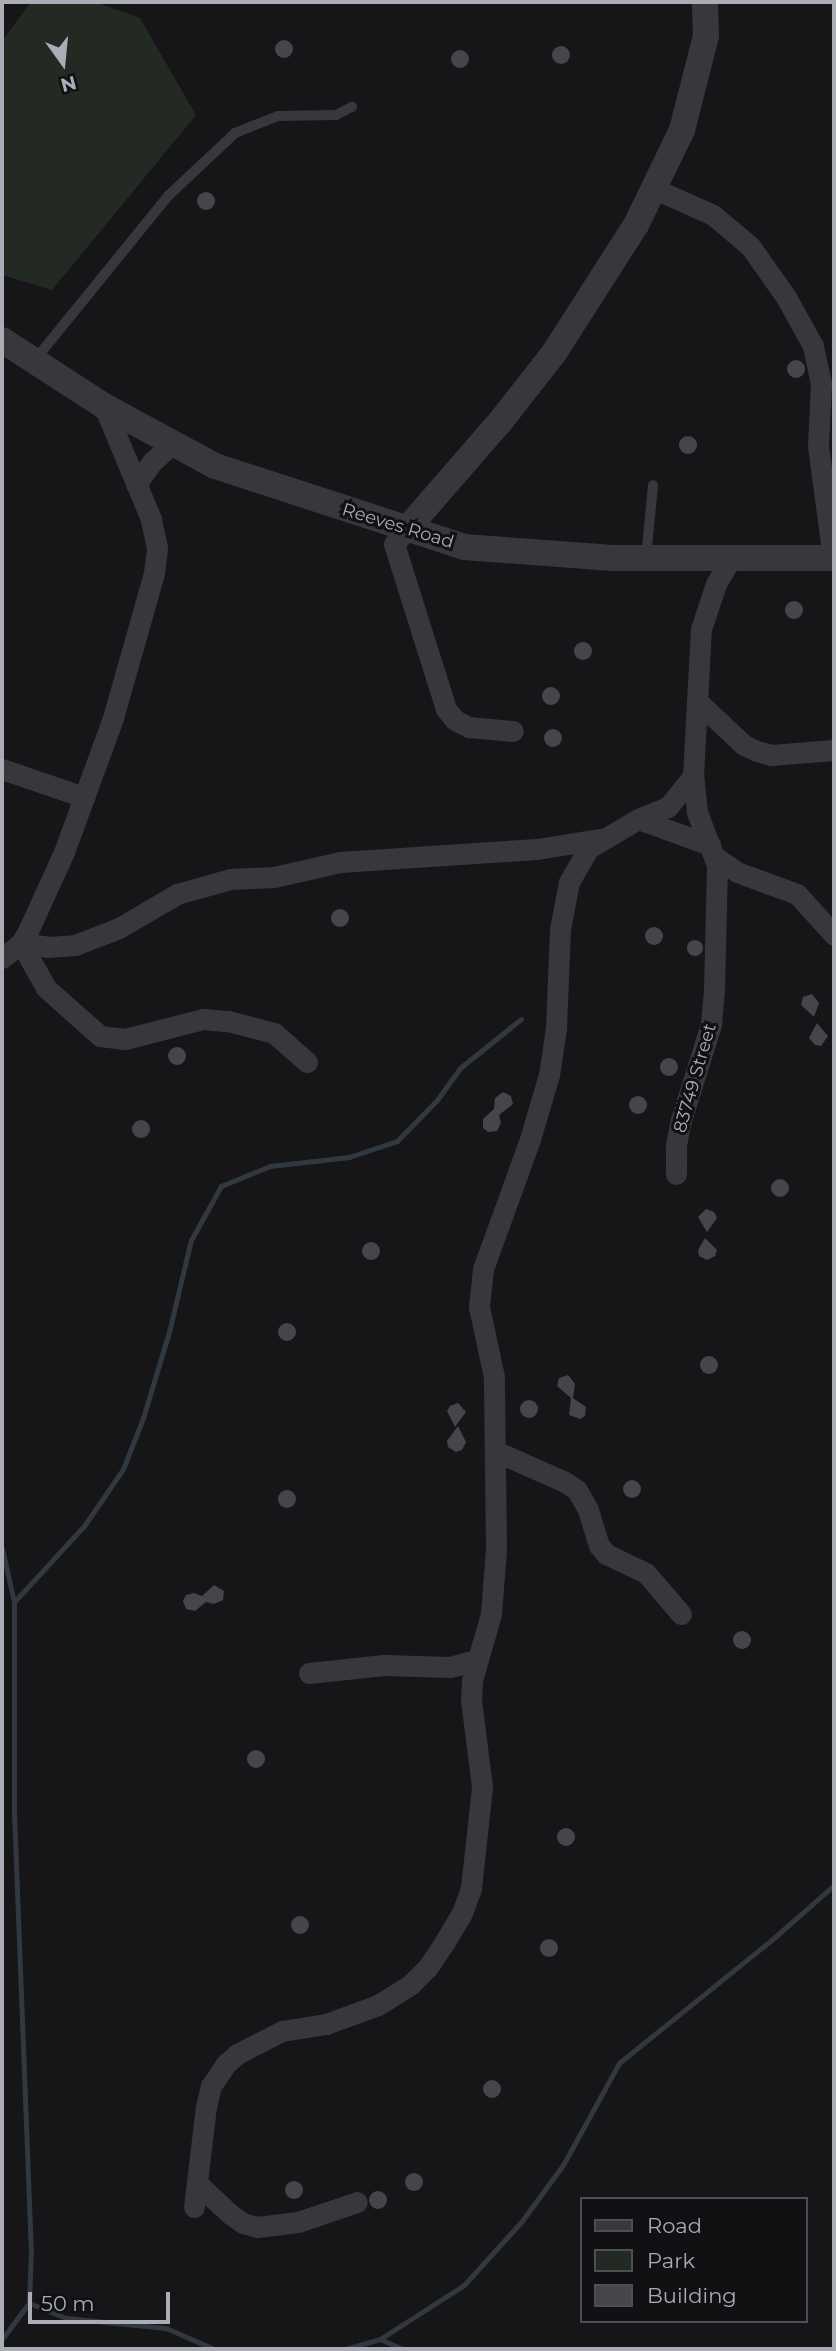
<!DOCTYPE html>
<style>
body{margin:0}
#map{position:relative;width:836px;height:2351px;overflow:hidden;background:#161618;font-family:Montserrat,sans-serif}
div>[style]{position:absolute}
.green>*{inset:0;background:#232a24}
.stream>*{height:5px;margin:-2.5px;padding:0 2.5px;transform-origin:2.5px;border-radius:2.5px;background:#31383f}
.building>*{inset:0;background:#45464a}
.round{border-radius:50%}
.service>*{height:10px;margin:-5px;padding:0 5px;transform-origin:5px;border-radius:5px;background:#38383c}
.minor>*{height:21px;margin:-10.5px;padding:0 10.5px;transform-origin:10.5px;border-radius:10.5px;background:#38383c}
.tertiary>*{height:26px;margin:-13px;padding:0 13px;transform-origin:13px;border-radius:13px;background:#38383c}
span{translate:-50% -50%;white-space:nowrap;text-align:center;line-height:1.15;-webkit-text-stroke:6px #111113;paint-order:stroke}
.street-label{font-size:18px;color:#aaadb6}
.frame{position:absolute;inset:0;border:4px solid #aaadb6;pointer-events:none}
.legend{position:absolute;left:580px;top:2197px;width:228px;height:126px;box-sizing:border-box;background:#111113;border:2px solid #4e4f54;margin:0;padding:9px 12px;list-style:none;font-size:21px;color:#aaadb6}
.legend li{display:flex;align-items:center;gap:14px;height:35px}
.legend b{width:35px;border:2px solid #4e4f54}
.north{position:absolute;left:28px;top:28px;width:70px;height:70px;-webkit-text-stroke:5px #111113;paint-order:stroke;rotate:165deg;font-size:19px;font-weight:700;line-height:28px;text-align:center;color:#aaadb6}
.north::after{content:'';display:block;margin:auto;width:24px;height:32px;background:#aaadb6;clip-path:polygon(50% 0,100% 100%,50% 72%,0 100%)}
.scale{position:absolute;left:28px;top:2292px;width:142px;height:32px;box-sizing:border-box;border:4px solid #aaadb6;border-top:0;padding-left:9px;font-size:21px;line-height:24px;white-space:nowrap;color:#aaadb6;-webkit-text-stroke:5px #111113;paint-order:stroke}
</style>
<div id="map">
<div class="green">
<i style="clip-path:polygon(31px 2px,95px 2px,140px 18px,196px 115px,52px 290px,2px 275px,2px 41px)"></i>
</div>
<div class="stream">
<i style="left:2px;top:1548px;width:55px;rotate:77.5deg"></i>
<i style="left:14px;top:1602px;width:210px;rotate:90deg"></i>
<i style="left:14px;top:1812px;width:437px;rotate:87.8deg"></i>
<i style="left:31px;top:2249px;width:54px;rotate:92.1deg"></i>
<i style="left:29px;top:2303px;width:45px;rotate:126.9deg"></i>
<i style="left:14px;top:1602px;width:103px;rotate:-47.4deg"></i>
<i style="left:84px;top:1526px;width:69px;rotate:-55.6deg"></i>
<i style="left:123px;top:1469px;width:55px;rotate:-68.6deg"></i>
<i style="left:143px;top:1418px;width:90px;rotate:-73.2deg"></i>
<i style="left:169px;top:1332px;width:95px;rotate:-76.6deg"></i>
<i style="left:191px;top:1240px;width:62px;rotate:-60.9deg"></i>
<i style="left:221px;top:1186px;width:53px;rotate:-22.2deg"></i>
<i style="left:270px;top:1166px;width:80px;rotate:-6.5deg"></i>
<i style="left:349px;top:1157px;width:51px;rotate:-18.4deg"></i>
<i style="left:397px;top:1141px;width:57px;rotate:-45.7deg"></i>
<i style="left:437px;top:1100px;width:39px;rotate:-54deg"></i>
<i style="left:460px;top:1068px;width:78px;rotate:-38.8deg"></i>
<i style="left:29px;top:2303px;width:40px;rotate:22deg"></i>
<i style="left:66px;top:2318px;width:100px;rotate:5.7deg"></i>
<i style="left:166px;top:2328px;width:52px;rotate:23.6deg"></i>
<i style="left:380px;top:2339px;width:24px;rotate:24deg"></i>
<i style="left:345px;top:2349px;width:36px;rotate:-16deg"></i>
<i style="left:380px;top:2339px;width:100px;rotate:-32.7deg"></i>
<i style="left:464px;top:2285px;width:86px;rotate:-47.8deg"></i>
<i style="left:522px;top:2221px;width:69px;rotate:-53.8deg"></i>
<i style="left:563px;top:2165px;width:116px;rotate:-61.2deg"></i>
<i style="left:619px;top:2063px;width:201px;rotate:-38.9deg"></i>
<i style="left:775px;top:1937px;width:79px;rotate:-41.4deg"></i>
</div>
<div class="building">
<i class="round" style="left:275px;top:40px;width:18px;height:18px"></i>
<i class="round" style="left:552px;top:46px;width:18px;height:18px"></i>
<i class="round" style="left:451px;top:50px;width:18px;height:18px"></i>
<i class="round" style="left:197px;top:192px;width:18px;height:18px"></i>
<i class="round" style="left:787px;top:360px;width:18px;height:18px"></i>
<i class="round" style="left:679px;top:436px;width:18px;height:18px"></i>
<i class="round" style="left:785px;top:601px;width:18px;height:18px"></i>
<i class="round" style="left:574px;top:642px;width:18px;height:18px"></i>
<i class="round" style="left:542px;top:687px;width:18px;height:18px"></i>
<i class="round" style="left:544px;top:729px;width:18px;height:18px"></i>
<i class="round" style="left:331px;top:909px;width:18px;height:18px"></i>
<i class="round" style="left:645px;top:927px;width:18px;height:18px"></i>
<i class="round" style="left:687px;top:940px;width:16px;height:16px"></i>
<i style="clip-path:polygon(812px 994px,819px 1003px,814px 1017px,801px 1005px,803px 997px)"></i>
<i style="clip-path:polygon(817px 1023px,828px 1036px,821px 1046px,815px 1045px,809px 1038px)"></i>
<i class="round" style="left:168px;top:1047px;width:18px;height:18px"></i>
<i class="round" style="left:660px;top:1058px;width:18px;height:18px"></i>
<i style="clip-path:polygon(503px 1092px,511px 1096px,513px 1104px,499px 1115px,501px 1123px,497px 1131px,488px 1132px,483px 1128px,483px 1119px,494px 1109px,495px 1098px)"></i>
<i class="round" style="left:629px;top:1096px;width:18px;height:18px"></i>
<i class="round" style="left:132px;top:1120px;width:18px;height:18px"></i>
<i class="round" style="left:771px;top:1179px;width:18px;height:18px"></i>
<i style="clip-path:polygon(706px 1209px,714px 1212px,717px 1218px,707px 1232px,698px 1217px)"></i>
<i style="clip-path:polygon(705px 1238px,717px 1250px,715px 1256px,707px 1260px,699px 1256px,698px 1250px)"></i>
<i class="round" style="left:362px;top:1242px;width:18px;height:18px"></i>
<i class="round" style="left:278px;top:1323px;width:18px;height:18px"></i>
<i class="round" style="left:700px;top:1356px;width:18px;height:18px"></i>
<i style="clip-path:polygon(568px 1375px,575px 1384px,573px 1398px,586px 1407px,585px 1416px,580px 1419px,569px 1415px,571px 1398px,557px 1386px,559px 1378px)"></i>
<i class="round" style="left:520px;top:1400px;width:18px;height:18px"></i>
<i style="clip-path:polygon(458px 1403px,466px 1412px,455px 1427px,447px 1411px,450px 1406px)"></i>
<i style="clip-path:polygon(458px 1426px,466px 1442px,462px 1450px,456px 1452px,448px 1447px,447px 1441px)"></i>
<i class="round" style="left:623px;top:1480px;width:18px;height:18px"></i>
<i class="round" style="left:278px;top:1490px;width:18px;height:18px"></i>
<i style="clip-path:polygon(214px 1585px,224px 1591px,223px 1600px,214px 1604px,206px 1602px,195px 1611px,186px 1609px,183px 1601px,186px 1595px,194px 1593px,202px 1596px)"></i>
<i class="round" style="left:733px;top:1631px;width:18px;height:18px"></i>
<i class="round" style="left:247px;top:1750px;width:18px;height:18px"></i>
<i class="round" style="left:557px;top:1828px;width:18px;height:18px"></i>
<i class="round" style="left:291px;top:1916px;width:18px;height:18px"></i>
<i class="round" style="left:540px;top:1939px;width:18px;height:18px"></i>
<i class="round" style="left:483px;top:2080px;width:18px;height:18px"></i>
<i class="round" style="left:405px;top:2173px;width:18px;height:18px"></i>
<i class="round" style="left:285px;top:2181px;width:18px;height:18px"></i>
<i class="round" style="left:369px;top:2191px;width:18px;height:18px"></i>
</div>
<div class="service">
<i style="left:34px;top:361px;width:213px;rotate:-50.9deg"></i>
<i style="left:168px;top:196px;width:92px;rotate:-43.2deg"></i>
<i style="left:235px;top:133px;width:46px;rotate:-21.6deg"></i>
<i style="left:278px;top:116px;width:58px;rotate:-1deg"></i>
<i style="left:336px;top:115px;width:18px;rotate:-27deg"></i>
<i style="left:646px;top:558px;width:73px;rotate:-84.5deg"></i>
</div>
<div class="minor">
<i style="left:655px;top:189px;width:64px;rotate:24.1deg"></i>
<i style="left:713px;top:215px;width:48px;rotate:40deg"></i>
<i style="left:750px;top:246px;width:62px;rotate:54.8deg"></i>
<i style="left:786px;top:297px;width:56px;rotate:61.1deg"></i>
<i style="left:813px;top:346px;width:38px;rotate:78deg"></i>
<i style="left:821px;top:383px;width:63px;rotate:92.7deg"></i>
<i style="left:818px;top:446px;width:114px;rotate:82.4deg"></i>
<i style="left:136px;top:484px;width:29px;rotate:-54deg"></i>
<i style="left:153px;top:461px;width:24px;rotate:-42deg"></i>
<i style="left:406px;top:530px;width:18px;rotate:131deg"></i>
<i style="left:394px;top:544px;width:173px;rotate:72.5deg"></i>
<i style="left:446px;top:709px;width:14px;rotate:51deg"></i>
<i style="left:455px;top:720px;width:16px;rotate:27deg"></i>
<i style="left:469px;top:727px;width:44px;rotate:5.2deg"></i>
<i style="left:698px;top:702px;width:63px;rotate:43.1deg"></i>
<i style="left:744px;top:745px;width:14px;rotate:25deg"></i>
<i style="left:757px;top:751px;width:15px;rotate:16deg"></i>
<i style="left:771px;top:755px;width:63px;rotate:-4.5deg"></i>
<i style="left:2px;top:769px;width:87px;rotate:18.9deg"></i>
<i style="left:638px;top:819px;width:77px;rotate:19.9deg"></i>
<i style="left:715px;top:857px;width:27px;rotate:34deg"></i>
<i style="left:737px;top:872px;width:64px;rotate:20.1deg"></i>
<i style="left:797px;top:894px;width:55px;rotate:47.9deg"></i>
<i style="left:21px;top:943px;width:27px;rotate:8deg"></i>
<i style="left:48px;top:947px;width:27px;rotate:-4deg"></i>
<i style="left:75px;top:945px;width:47px;rotate:-21.1deg"></i>
<i style="left:119px;top:928px;width:67px;rotate:-30.4deg"></i>
<i style="left:177px;top:894px;width:55px;rotate:-15.8deg"></i>
<i style="left:230px;top:879px;width:44px;rotate:-2.6deg"></i>
<i style="left:274px;top:877px;width:68px;rotate:-12.8deg"></i>
<i style="left:340px;top:862px;width:197px;rotate:-3.8deg"></i>
<i style="left:537px;top:849px;width:64px;rotate:-9deg"></i>
<i style="left:21px;top:943px;width:51px;rotate:60.9deg"></i>
<i style="left:46px;top:988px;width:72px;rotate:41.6deg"></i>
<i style="left:100px;top:1036px;width:25px;rotate:7deg"></i>
<i style="left:125px;top:1039px;width:81px;rotate:-14.4deg"></i>
<i style="left:203px;top:1019px;width:25px;rotate:5deg"></i>
<i style="left:228px;top:1021px;width:48px;rotate:14.6deg"></i>
<i style="left:274px;top:1033px;width:44px;rotate:41.3deg"></i>
<i style="left:2px;top:958px;width:24px;rotate:-38deg"></i>
<i style="left:21px;top:943px;width:14px;rotate:-60deg"></i>
<i style="left:28px;top:931px;width:87px;rotate:-65.5deg"></i>
<i style="left:64px;top:852px;width:143px;rotate:-69.9deg"></i>
<i style="left:113px;top:718px;width:151px;rotate:-74.2deg"></i>
<i style="left:154px;top:573px;width:25px;rotate:-83deg"></i>
<i style="left:157px;top:548px;width:30px;rotate:-102deg"></i>
<i style="left:151px;top:519px;width:122px;rotate:-112.6deg"></i>
<i style="left:676px;top:1174px;width:29px;rotate:-90deg"></i>
<i style="left:676px;top:1145px;width:25px;rotate:-79deg"></i>
<i style="left:681px;top:1120px;width:101px;rotate:-72.6deg"></i>
<i style="left:711px;top:1024px;width:35px;rotate:-85deg"></i>
<i style="left:714px;top:989px;width:124px;rotate:-88.6deg"></i>
<i style="left:717px;top:865px;width:57px;rotate:-110.7deg"></i>
<i style="left:697px;top:812px;width:36px;rotate:-96deg"></i>
<i style="left:693px;top:776px;width:147px;rotate:-86.9deg"></i>
<i style="left:701px;top:629px;width:47px;rotate:-71.6deg"></i>
<i style="left:716px;top:584px;width:30px;rotate:-60deg"></i>
<i style="left:495px;top:1451px;width:77px;rotate:23.9deg"></i>
<i style="left:565px;top:1482px;width:14px;rotate:34deg"></i>
<i style="left:577px;top:1490px;width:23px;rotate:61deg"></i>
<i style="left:588px;top:1510px;width:37px;rotate:73deg"></i>
<i style="left:599px;top:1545px;width:11px;rotate:52deg"></i>
<i style="left:606px;top:1554px;width:44px;rotate:25.4deg"></i>
<i style="left:646px;top:1573px;width:54px;rotate:49.5deg"></i>
<i style="left:309px;top:1673px;width:75px;rotate:-6.1deg"></i>
<i style="left:384px;top:1665px;width:66px;rotate:1.7deg"></i>
<i style="left:450px;top:1667px;width:28px;rotate:-15deg"></i>
<i style="left:199px;top:2185px;width:42px;rotate:43.1deg"></i>
<i style="left:230px;top:2214px;width:16px;rotate:35deg"></i>
<i style="left:243px;top:2223px;width:15px;rotate:16deg"></i>
<i style="left:257px;top:2227px;width:41px;rotate:-7deg"></i>
<i style="left:298px;top:2222px;width:62px;rotate:-18.7deg"></i>
<i style="left:194px;top:2207px;width:101px;rotate:-83.2deg"></i>
<i style="left:206px;top:2107px;width:22px;rotate:-77deg"></i>
<i style="left:211px;top:2086px;width:27px;rotate:-56deg"></i>
<i style="left:226px;top:2064px;width:15px;rotate:-42deg"></i>
<i style="left:237px;top:2054px;width:51px;rotate:-27.1deg"></i>
<i style="left:282px;top:2031px;width:45px;rotate:-9deg"></i>
<i style="left:326px;top:2024px;width:55px;rotate:-20.1deg"></i>
<i style="left:378px;top:2005px;width:38px;rotate:-32deg"></i>
<i style="left:410px;top:1985px;width:25px;rotate:-45deg"></i>
<i style="left:428px;top:1967px;width:29px;rotate:-56deg"></i>
<i style="left:444px;top:1943px;width:35px;rotate:-59deg"></i>
<i style="left:462px;top:1913px;width:27px;rotate:-70deg"></i>
<i style="left:471px;top:1888px;width:102px;rotate:-83.8deg"></i>
<i style="left:482px;top:1787px;width:88px;rotate:-97.2deg"></i>
<i style="left:471px;top:1700px;width:20px;rotate:-87deg"></i>
<i style="left:472px;top:1680px;width:69px;rotate:-73.9deg"></i>
<i style="left:491px;top:1614px;width:65px;rotate:-85.6deg"></i>
<i style="left:496px;top:1549px;width:172px;rotate:-90.7deg"></i>
<i style="left:494px;top:1377px;width:72px;rotate:-102.1deg"></i>
<i style="left:479px;top:1307px;width:38px;rotate:-84deg"></i>
<i style="left:483px;top:1269px;width:138px;rotate:-70.1deg"></i>
<i style="left:530px;top:1139px;width:67px;rotate:-73.5deg"></i>
<i style="left:549px;top:1075px;width:48px;rotate:-81.5deg"></i>
<i style="left:556px;top:1028px;width:99px;rotate:-87.7deg"></i>
<i style="left:560px;top:929px;width:48px;rotate:-79.2deg"></i>
<i style="left:569px;top:882px;width:39px;rotate:-60deg"></i>
<i style="left:589px;top:848px;width:57px;rotate:-30.6deg"></i>
<i style="left:638px;top:819px;width:32px;rotate:-22deg"></i>
<i style="left:668px;top:807px;width:40px;rotate:-51deg"></i>
</div>
<div class="tertiary">
<i style="left:2px;top:340px;width:121px;rotate:32.9deg"></i>
<i style="left:104px;top:406px;width:126px;rotate:28.4deg"></i>
<i style="left:215px;top:466px;width:262px;rotate:18deg"></i>
<i style="left:464px;top:547px;width:149px;rotate:4.2deg"></i>
<i style="left:613px;top:558px;width:221px"></i>
<i style="left:406px;top:530px;width:143px;rotate:-49deg"></i>
<i style="left:500px;top:422px;width:88px;rotate:-52deg"></i>
<i style="left:554px;top:353px;width:152px;rotate:-57.4deg"></i>
<i style="left:636px;top:225px;width:106px;rotate:-64.2deg"></i>
<i style="left:682px;top:130px;width:97px;rotate:-75.7deg"></i>
<i style="left:706px;top:36px;width:34px;rotate:-92deg"></i>
</div>
<div class="street-label">
<span style="left:398px;top:526px;rotate:17deg">Reeves Road</span>
<span style="left:695px;top:1078px;rotate:-74deg">83749 Street</span>
</div>
<div class="frame"></div>
<ul class="legend">
<li><b style="height:9px;background:#38383c"></b>Road</li>
<li><b style="height:19px;background:#232a24"></b>Park</li>
<li><b style="height:19px;background:#45464a"></b>Building</li>
</ul>
<div class="north">N</div>
<div class="scale">50 m</div>
</div>
